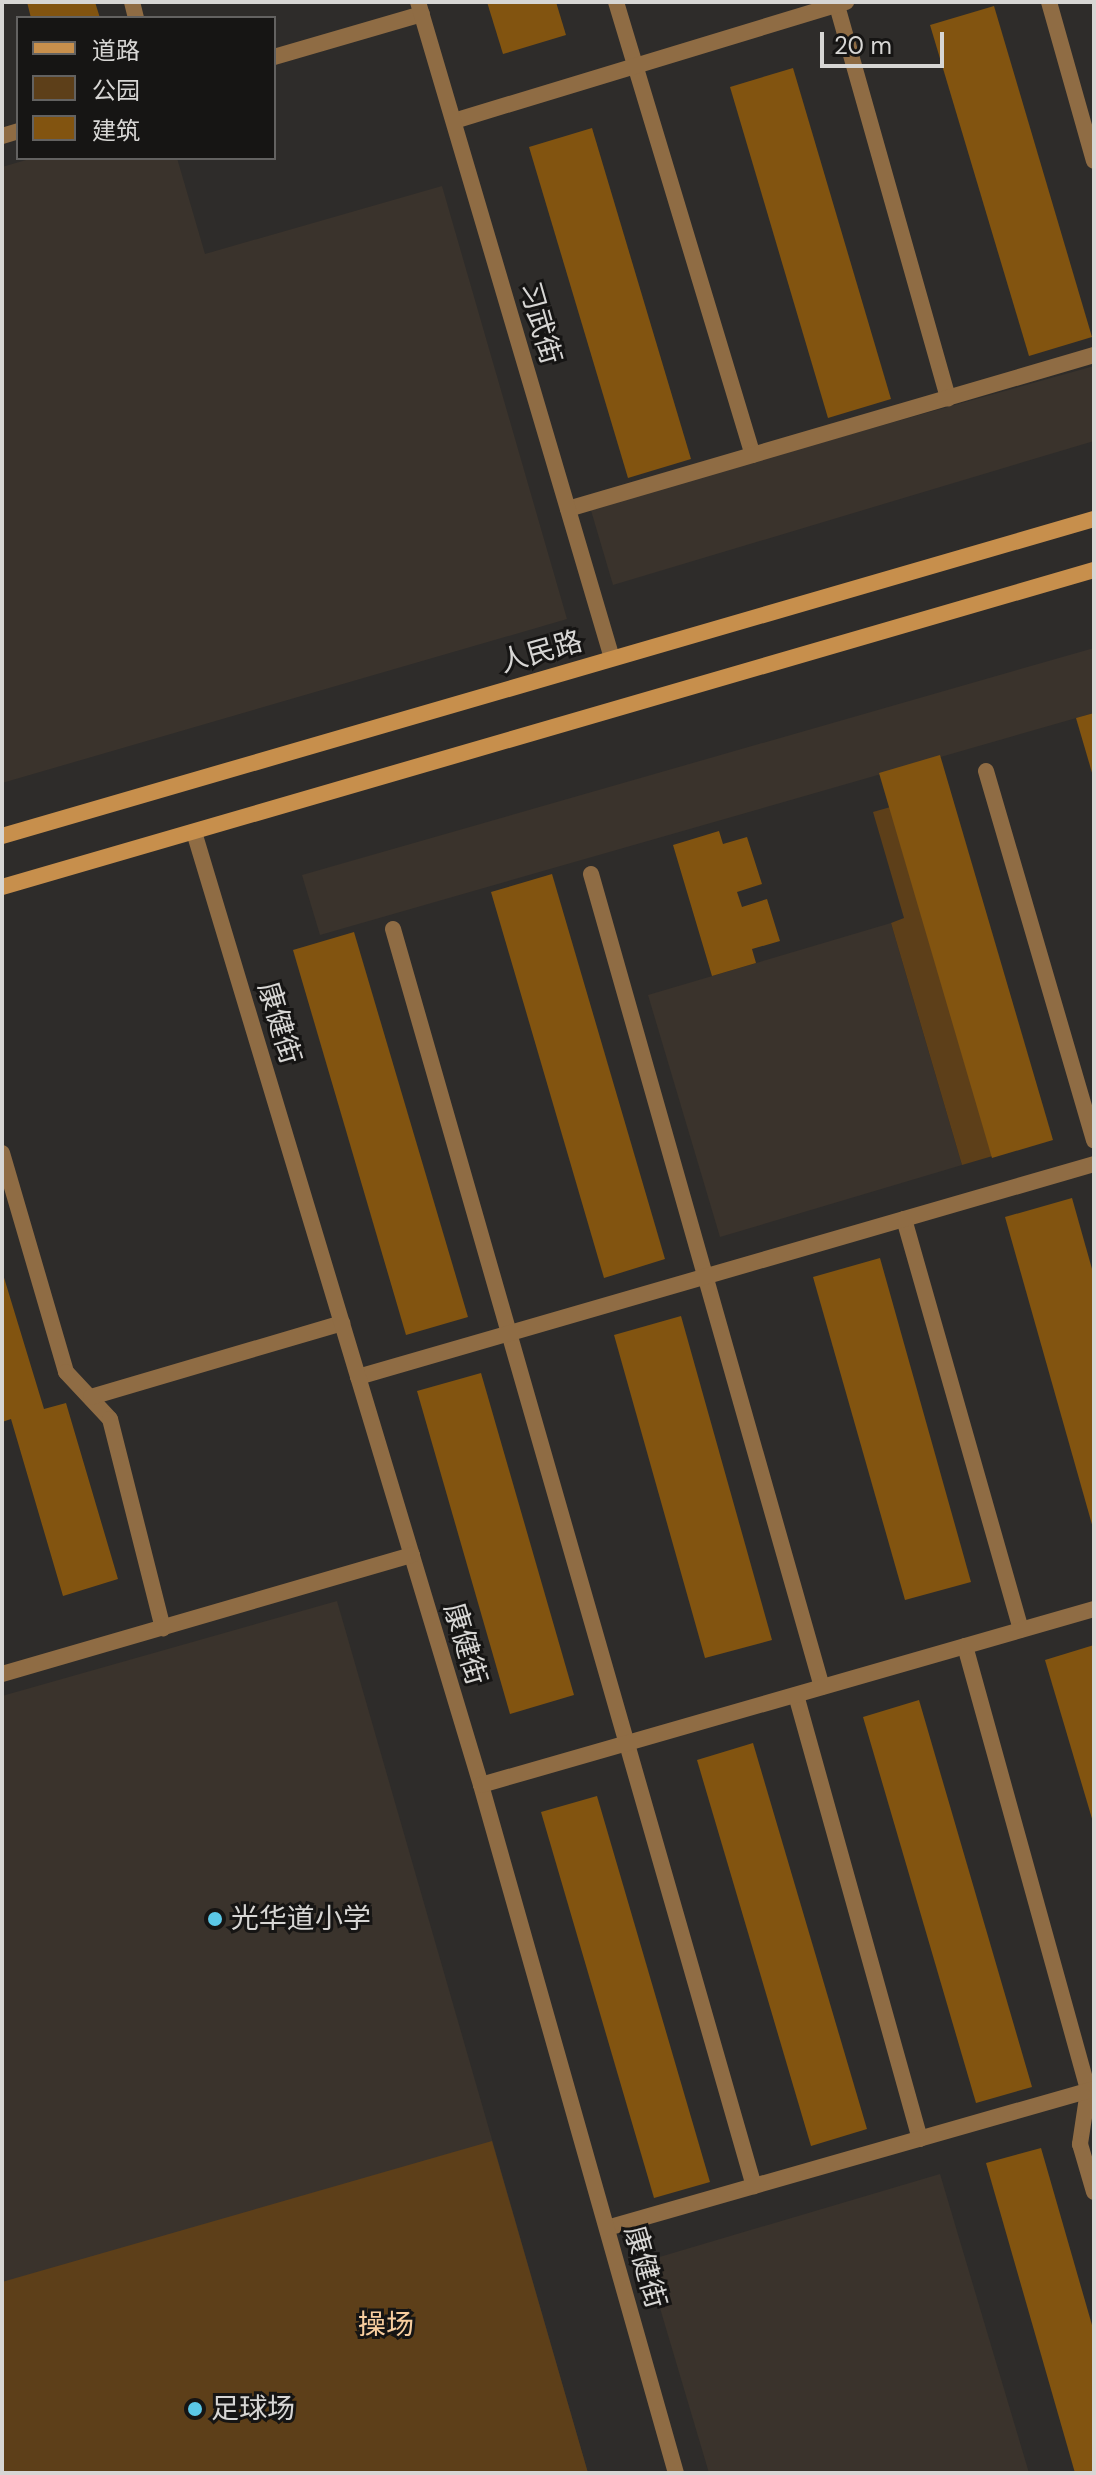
<!DOCTYPE html>
<meta charset="utf-8">
<style>
body{margin:0}
#map{position:relative;width:1096px;height:2475px;overflow:hidden;background:#2e2c2a;font-family:"DM Sans","Noto Sans SC",sans-serif}
div>[style]{position:absolute}
.built>*{inset:0;background:#3a332c}
.green>*{inset:0;background:#5d3f19}
.building>*{inset:0;background:#825410}
.lane>*{height:16px;margin:-8px;padding:0 8px;transform-origin:8px;border-radius:8px;background:#8f6c44}
.street>*{height:16px;margin:-8px;padding:0 8px;transform-origin:8px;border-radius:8px;background:#8f6c44}
.secondary>*{height:16px;margin:-8px;padding:0 8px;transform-origin:8px;border-radius:8px;background:#c78f4c}
.dots>*{width:22px;height:22px;translate:-50% -50%;box-sizing:border-box;border:4px solid #161514;border-radius:50%}
span{translate:-50% -50%;white-space:nowrap;text-align:center;line-height:1.15;-webkit-text-stroke:6px #161514;paint-order:stroke}
.street-label{font-size:28px;color:#d7d6d4}
.poi-label{font-size:28px;color:#d7d6d4}
.left{translate:0 -50%;text-align:left}
.park-label{font-size:28px;color:#f8ce9f}
.frame{position:absolute;inset:0;border:4px solid #d7d6d4;pointer-events:none}
.legend{position:absolute;left:16px;top:16px;width:260px;height:144px;box-sizing:border-box;background:#161514;border:2px solid #636261;margin:0;padding:10px 14px;list-style:none;font-size:24px;color:#d7d6d4}
.legend li{display:flex;align-items:center;gap:16px;height:40px}
.legend b{width:40px;border:2px solid #636261}
.scale{position:absolute;left:820px;top:32px;width:124px;height:36px;box-sizing:border-box;border:4px solid #d7d6d4;border-top:0;padding-left:10px;font-size:24px;line-height:28px;white-space:nowrap;color:#d7d6d4;-webkit-text-stroke:6px #161514;paint-order:stroke}
</style>
<div id="map">
<div class="built">
<i style="clip-path:polygon(33px 158px,177px 158px,205px 254px,442px 186px,567px 619px,2px 783px,2px 167px)"></i>
<i style="clip-path:polygon(1094px 366px,1094px 441px,613px 585px,590px 507px)"></i>
<i style="clip-path:polygon(1094px 648px,1094px 713px,320px 935px,302px 875px)"></i>
<i style="clip-path:polygon(891px 923px,962px 1165px,720px 1237px,648px 995px)"></i>
<i style="clip-path:polygon(337px 1601px,588px 2473px,2px 2473px,2px 1696px)"></i>
<i style="clip-path:polygon(940px 2174px,1029px 2473px,709px 2473px,646px 2261px)"></i>
</div>
<div class="green">
<i style="clip-path:polygon(894px 806px,996px 1155px,962px 1165px,891px 923px,904px 918px,873px 812px)"></i>
<i style="clip-path:polygon(492px 2141px,588px 2473px,2px 2473px,2px 2282px)"></i>
</div>
<div class="building">
<i style="clip-path:polygon(27px 2px,95px 2px,100px 18px,31px 18px)"></i>
<i style="clip-path:polygon(487px 2px,556px 2px,566px 35px,503px 54px)"></i>
<i style="clip-path:polygon(994px 6px,1092px 337px,1029px 356px,930px 25px)"></i>
<i style="clip-path:polygon(793px 68px,891px 399px,828px 418px,730px 87px)"></i>
<i style="clip-path:polygon(592px 128px,691px 459px,628px 478px,529px 147px)"></i>
<i style="clip-path:polygon(1094px 713px,1094px 776px,1093px 776px,1076px 718px)"></i>
<i style="clip-path:polygon(940px 755px,1053px 1140px,992px 1158px,879px 773px)"></i>
<i style="clip-path:polygon(719px 831px,723px 844px,747px 837px,762px 884px,737px 892px,742px 907px,767px 899px,780px 941px,752px 949px,756px 963px,712px 976px,673px 845px)"></i>
<i style="clip-path:polygon(552px 874px,665px 1259px,604px 1278px,491px 892px)"></i>
<i style="clip-path:polygon(354px 932px,468px 1317px,406px 1335px,293px 950px)"></i>
<i style="clip-path:polygon(1072px 1198px,1094px 1276px,1093px 1528px,1005px 1217px)"></i>
<i style="clip-path:polygon(880px 1258px,971px 1582px,905px 1600px,813px 1277px)"></i>
<i style="clip-path:polygon(2px 1271px,44px 1409px,66px 1403px,118px 1579px,63px 1596px,11px 1419px,2px 1422px)"></i>
<i style="clip-path:polygon(681px 1316px,772px 1640px,705px 1658px,614px 1335px)"></i>
<i style="clip-path:polygon(481px 1373px,574px 1695px,510px 1714px,417px 1391px)"></i>
<i style="clip-path:polygon(1094px 1645px,1094px 1822px,1093px 1822px,1045px 1660px)"></i>
<i style="clip-path:polygon(919px 1700px,1032px 2087px,976px 2103px,863px 1717px)"></i>
<i style="clip-path:polygon(753px 1743px,867px 2129px,811px 2146px,697px 1760px)"></i>
<i style="clip-path:polygon(597px 1796px,710px 2182px,654px 2198px,541px 1812px)"></i>
<i style="clip-path:polygon(1041px 2148px,1094px 2332px,1094px 2473px,1075px 2473px,986px 2163px)"></i>
</div>
<div class="lane">
<i style="left:132px;top:2px;width:16px;rotate:76deg"></i>
<i style="left:616px;top:2px;width:473px;rotate:73.2deg"></i>
<i style="left:836px;top:2px;width:412px;rotate:74.2deg"></i>
<i style="left:1049px;top:2px;width:165px;rotate:74.2deg"></i>
<i style="left:274px;top:57px;width:154px;rotate:-16.2deg"></i>
<i style="left:454px;top:121px;width:410px;rotate:-16.9deg"></i>
<i style="left:2px;top:136px;width:17px;rotate:-17deg"></i>
<i style="left:568px;top:509px;width:548px;rotate:-16.32deg"></i>
<i style="left:986px;top:771px;width:385px;rotate:73.7deg"></i>
<i style="left:591px;top:874px;width:845px;rotate:74.14deg"></i>
<i style="left:393px;top:929px;width:1308px;rotate:73.98deg"></i>
<i style="left:2px;top:1153px;width:228px;rotate:73.7deg"></i>
<i style="left:66px;top:1372px;width:64px;rotate:46.9deg"></i>
<i style="left:110px;top:1419px;width:216px;rotate:75.8deg"></i>
<i style="left:904px;top:1219px;width:427px;rotate:74.1deg"></i>
<i style="left:358px;top:1377px;width:766px;rotate:-16.14deg"></i>
<i style="left:91px;top:1397px;width:262px;rotate:-16.4deg"></i>
<i style="left:965px;top:1646px;width:462px;rotate:74.5deg"></i>
<i style="left:1088px;top:2091px;width:54px;rotate:98.6deg"></i>
<i style="left:1080px;top:2144px;width:50px;rotate:73.7deg"></i>
<i style="left:796px;top:1695px;width:461px;rotate:74.4deg"></i>
<i style="left:607px;top:2228px;width:506px;rotate:-15.93deg"></i>
</div>
<div class="street">
<i style="left:418px;top:2px;width:684px;rotate:73.53deg"></i>
<i style="left:194px;top:832px;width:995px;rotate:73.24deg"></i>
<i style="left:481px;top:1785px;width:715px;rotate:74.18deg"></i>
<i style="left:2px;top:1674px;width:427px;rotate:-16.2deg"></i>
<i style="left:481px;top:1785px;width:638px;rotate:-16.02deg"></i>
</div>
<div class="secondary">
<i style="left:2px;top:836px;width:1137px;rotate:-16.19deg"></i>
<i style="left:2px;top:887px;width:1137px;rotate:-16.19deg"></i>
</div>
<div class="dots">
<i style="left:215px;top:1919px;background:#5bc8e7"></i>
<i style="left:195px;top:2409px;background:#5bc8e7"></i>
</div>
<div class="street-label">
<span style="left:540px;top:323px;rotate:74deg">习武街</span>
<span style="left:541px;top:652px;rotate:-16deg">人民路</span>
<span style="left:279px;top:1023px;rotate:73deg">康健街</span>
<span style="left:465px;top:1644px;rotate:73deg">康健街</span>
<span style="left:645px;top:2267px;rotate:74deg">康健街</span>
</div>
<div class="poi-label">
<span class="left" style="left:231px;top:1919px">光华道小学</span>
<span class="left" style="left:211px;top:2409px">足球场</span>
</div>
<div class="park-label">
<span style="left:386px;top:2325px">操场</span>
</div>
<div class="frame"></div>
<ul class="legend">
<li><b style="height:10px;background:#c78f4c"></b>道路</li>
<li><b style="height:22px;background:#5d3f19"></b>公园</li>
<li><b style="height:22px;background:#825410"></b>建筑</li>
</ul>
<div class="scale">20 m</div>
</div>
